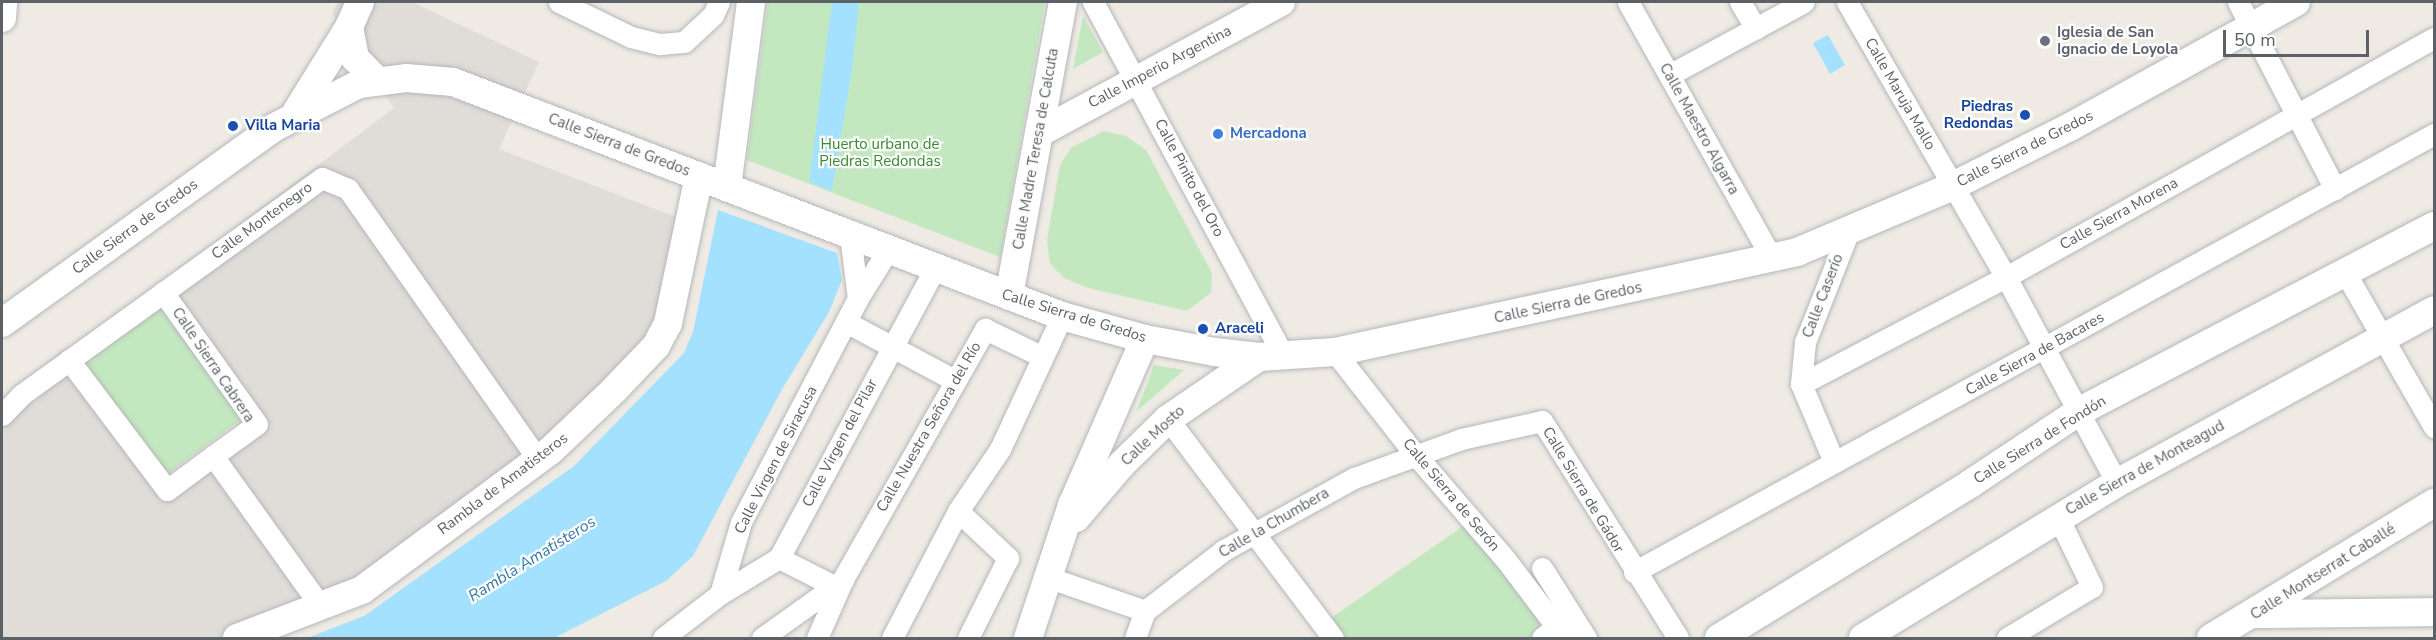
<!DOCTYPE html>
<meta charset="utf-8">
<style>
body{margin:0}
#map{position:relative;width:2436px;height:640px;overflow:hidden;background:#efebe4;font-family:"Nunito Sans",sans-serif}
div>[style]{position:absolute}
.industrial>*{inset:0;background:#e0ddd8}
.green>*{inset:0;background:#c3e8bf}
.water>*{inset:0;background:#a4e1ff}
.roads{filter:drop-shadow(0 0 2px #b4b7bb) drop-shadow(0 0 2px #b4b7bb)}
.street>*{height:21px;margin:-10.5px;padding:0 10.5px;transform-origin:10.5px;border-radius:10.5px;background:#fff}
.secondary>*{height:28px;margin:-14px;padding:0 14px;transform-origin:14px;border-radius:14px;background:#fff}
.dots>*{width:16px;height:16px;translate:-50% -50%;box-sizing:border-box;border:3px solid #fff;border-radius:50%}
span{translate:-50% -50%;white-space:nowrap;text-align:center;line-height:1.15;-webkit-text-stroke:4.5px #fff;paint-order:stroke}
.worship-label{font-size:15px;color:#5b616d;font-weight:700}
.left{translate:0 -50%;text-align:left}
.street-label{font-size:15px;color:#5c6165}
.transit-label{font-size:15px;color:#164399;font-weight:700}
.right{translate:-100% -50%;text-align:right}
.shop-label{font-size:15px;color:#366cbe;font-weight:700}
.park-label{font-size:15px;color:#368730}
.water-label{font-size:16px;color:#3677a5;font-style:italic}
.frame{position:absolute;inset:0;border:3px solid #5c6165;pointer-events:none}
.scale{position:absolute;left:2223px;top:30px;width:146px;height:27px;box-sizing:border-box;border:3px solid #5c6165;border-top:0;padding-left:8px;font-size:18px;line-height:21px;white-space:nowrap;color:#5c6165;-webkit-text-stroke:4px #fff;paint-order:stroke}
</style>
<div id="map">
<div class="industrial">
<i style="clip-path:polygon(338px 2px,412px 2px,539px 62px,499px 149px,681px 219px,654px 329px,520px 464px,350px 588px,217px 638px,2px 638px,2px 408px,62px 349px,171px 488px,265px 426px,158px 285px,394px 108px,332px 13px)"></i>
</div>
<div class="green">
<i style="clip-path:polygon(768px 2px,1045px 2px,1000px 257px,747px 160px)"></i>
<i style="clip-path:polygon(1083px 16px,1103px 52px,1073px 69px)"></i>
<i style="clip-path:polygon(1104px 131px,1126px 136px,1146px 150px,1212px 273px,1211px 293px,1187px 311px,1088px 288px,1064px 278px,1050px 264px,1047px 240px,1060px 165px,1071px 148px)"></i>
<i style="clip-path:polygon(162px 304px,243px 418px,165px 476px,82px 362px)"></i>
<i style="clip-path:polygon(1154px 365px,1184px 370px,1136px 412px,1149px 379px)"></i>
<i style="clip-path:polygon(1466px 524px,1538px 614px,1541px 625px,1537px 634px,1531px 638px,1342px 638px,1328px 620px)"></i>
</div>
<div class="water">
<i style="clip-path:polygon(832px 2px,859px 2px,853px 63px,832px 191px,809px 182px)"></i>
<i style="clip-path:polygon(1828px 35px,1845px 65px,1830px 74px,1813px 43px)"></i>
<i style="clip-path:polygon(718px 210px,837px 253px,842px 280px,829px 312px,781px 391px,693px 556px,666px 581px,554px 638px,307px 638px,364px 616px,574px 466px,684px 353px,693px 332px)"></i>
</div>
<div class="roads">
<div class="street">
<i style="left:559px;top:2px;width:80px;rotate:25.9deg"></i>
<i style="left:631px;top:37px;width:30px;rotate:14deg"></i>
<i style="left:660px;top:44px;width:24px;rotate:-5deg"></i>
<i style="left:684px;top:42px;width:40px;rotate:-43deg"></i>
<i style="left:713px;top:15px;width:14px;rotate:-65deg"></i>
<i style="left:1093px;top:2px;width:402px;rotate:61.7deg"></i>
<i style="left:1628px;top:2px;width:292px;rotate:60.7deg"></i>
<i style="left:1740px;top:2px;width:31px;rotate:59deg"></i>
<i style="left:1847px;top:2px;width:318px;rotate:60deg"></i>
<i style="left:2006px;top:277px;width:234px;rotate:61.7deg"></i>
<i style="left:2238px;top:2px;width:211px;rotate:62.6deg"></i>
<i style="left:1669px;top:75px;width:153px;rotate:-28.4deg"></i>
<i style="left:850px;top:235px;width:64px;rotate:82.8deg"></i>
<i style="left:2346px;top:274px;width:177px;rotate:60.1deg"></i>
<i style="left:846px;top:322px;width:123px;rotate:28.2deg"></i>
<i style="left:1335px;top:352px;width:128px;rotate:52deg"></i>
<i style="left:1414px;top:453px;width:141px;rotate:49.3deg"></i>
<i style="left:1506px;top:560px;width:98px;rotate:52.9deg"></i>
<i style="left:69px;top:360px;width:163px;rotate:53deg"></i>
<i style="left:167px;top:490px;width:57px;rotate:-36.5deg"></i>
<i style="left:213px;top:456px;width:54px;rotate:-36deg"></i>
<i style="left:257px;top:424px;width:162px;rotate:-125.5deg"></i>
<i style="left:1801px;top:384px;width:231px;rotate:-27.6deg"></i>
<i style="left:2006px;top:277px;width:490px;rotate:-29.2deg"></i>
<i style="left:2px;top:415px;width:28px;rotate:-46deg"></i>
<i style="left:21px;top:395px;width:371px;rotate:-35.8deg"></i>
<i style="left:322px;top:178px;width:28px;rotate:23deg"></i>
<i style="left:348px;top:189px;width:332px;rotate:54.9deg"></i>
<i style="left:1168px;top:419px;width:274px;rotate:53deg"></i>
<i style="left:213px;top:456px;width:186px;rotate:54.4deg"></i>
<i style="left:1834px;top:462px;width:85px;rotate:-112.9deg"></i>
<i style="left:1801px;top:384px;width:42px;rotate:-84.6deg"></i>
<i style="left:1805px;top:342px;width:117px;rotate:-68.5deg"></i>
<i style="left:958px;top:511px;width:69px;rotate:43.2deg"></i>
<i style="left:1008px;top:558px;width:89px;rotate:116.6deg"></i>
<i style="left:779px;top:558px;width:62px;rotate:27deg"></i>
<i style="left:1542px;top:568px;width:83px;rotate:57.8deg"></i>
<i style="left:1634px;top:572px;width:912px;rotate:-28.7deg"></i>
<i style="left:1047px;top:577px;width:104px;rotate:19.1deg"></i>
<i style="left:720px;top:594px;width:69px;rotate:-31.4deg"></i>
<i style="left:779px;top:558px;width:329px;rotate:-61.7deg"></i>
<i style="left:1145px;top:611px;width:100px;rotate:-37.7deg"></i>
<i style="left:1224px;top:550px;width:149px;rotate:-29deg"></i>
<i style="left:1354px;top:478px;width:114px;rotate:-20deg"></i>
<i style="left:1461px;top:439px;width:83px;rotate:-12.5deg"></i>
<i style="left:1542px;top:421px;width:256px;rotate:57.9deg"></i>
<i style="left:663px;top:638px;width:72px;rotate:-37.7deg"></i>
<i style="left:720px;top:594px;width:75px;rotate:-73.7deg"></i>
<i style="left:741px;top:522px;width:253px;rotate:-62.4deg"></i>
<i style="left:858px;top:298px;width:57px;rotate:-58deg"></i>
<i style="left:762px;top:638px;width:100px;rotate:-35.6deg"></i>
<i style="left:817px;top:638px;width:64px;rotate:-66.2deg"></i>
<i style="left:843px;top:579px;width:288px;rotate:-60.4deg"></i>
<i style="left:985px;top:329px;width:62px;rotate:25.7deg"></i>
<i style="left:892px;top:638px;width:143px;rotate:-62.5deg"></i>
<i style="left:958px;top:511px;width:75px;rotate:-55.9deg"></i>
<i style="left:1000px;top:449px;width:147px;rotate:-65deg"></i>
<i style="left:1135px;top:638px;width:29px;rotate:-70deg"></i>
<i style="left:1542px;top:638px;width:19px;rotate:-39deg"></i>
<i style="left:2007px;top:638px;width:99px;rotate:-31deg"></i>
<i style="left:2092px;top:587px;width:78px;rotate:-115.9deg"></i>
</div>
<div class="secondary">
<i style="left:2px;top:18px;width:16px;rotate:-86deg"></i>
<i style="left:349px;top:27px;width:27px;rotate:-66deg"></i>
<i style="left:297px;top:111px;width:99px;rotate:-58.2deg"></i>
<i style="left:349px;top:27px;width:32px;rotate:79deg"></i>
<i style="left:355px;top:58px;width:32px;rotate:46deg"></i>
<i style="left:1039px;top:133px;width:275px;rotate:-28.4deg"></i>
<i style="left:727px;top:187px;width:187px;rotate:-82.6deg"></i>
<i style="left:1009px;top:296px;width:299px;rotate:-79.6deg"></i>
<i style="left:2px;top:323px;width:334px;rotate:-35.7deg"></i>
<i style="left:273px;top:128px;width:97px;rotate:-27.1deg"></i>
<i style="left:359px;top:84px;width:47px;rotate:-7.3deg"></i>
<i style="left:406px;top:78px;width:47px;rotate:4.9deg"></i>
<i style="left:453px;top:82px;width:652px;rotate:21.02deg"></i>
<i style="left:1062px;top:316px;width:86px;rotate:15.5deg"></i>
<i style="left:1145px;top:339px;width:71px;rotate:10.5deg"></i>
<i style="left:1215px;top:352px;width:44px;rotate:6.5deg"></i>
<i style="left:1259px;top:357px;width:76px;rotate:-3.8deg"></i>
<i style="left:1335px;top:352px;width:473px;rotate:-12.2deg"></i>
<i style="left:1797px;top:252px;width:169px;rotate:-22.9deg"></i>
<i style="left:1953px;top:186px;width:131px;rotate:-26.8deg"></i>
<i style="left:2070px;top:127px;width:258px;rotate:-28.9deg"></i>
<i style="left:1076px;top:518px;width:71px;rotate:-49.6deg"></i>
<i style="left:1122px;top:464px;width:64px;rotate:-44.4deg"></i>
<i style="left:1168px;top:419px;width:110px;rotate:-34.3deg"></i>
<i style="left:2256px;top:614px;width:178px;rotate:-0.6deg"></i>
<i style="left:237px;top:638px;width:134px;rotate:-21deg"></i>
<i style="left:362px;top:590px;width:234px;rotate:-36.5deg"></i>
<i style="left:550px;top:451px;width:88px;rotate:-43.6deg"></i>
<i style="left:614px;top:390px;width:61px;rotate:-46.3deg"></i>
<i style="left:656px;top:346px;width:26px;rotate:-62deg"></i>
<i style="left:668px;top:323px;width:150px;rotate:-78.1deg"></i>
<i style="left:1028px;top:638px;width:140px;rotate:-71.7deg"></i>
<i style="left:1072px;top:505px;width:181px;rotate:-66.3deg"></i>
<i style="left:1719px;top:638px;width:294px;rotate:-31.5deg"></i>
<i style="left:1970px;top:484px;width:132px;rotate:-33.6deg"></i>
<i style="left:2080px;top:411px;width:399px;rotate:-27.6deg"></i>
<i style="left:1863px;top:638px;width:298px;rotate:-31.4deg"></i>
<i style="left:2117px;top:483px;width:361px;rotate:-28.6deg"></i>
<i style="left:2211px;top:638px;width:261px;rotate:-31.2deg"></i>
</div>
</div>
<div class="dots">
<i style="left:2045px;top:41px;background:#6b7280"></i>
<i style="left:2025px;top:115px;background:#1a4fb4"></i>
<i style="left:233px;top:126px;background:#1a4fb4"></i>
<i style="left:1218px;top:134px;background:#3f7fe0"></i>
<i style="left:1203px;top:329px;background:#1a4fb4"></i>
</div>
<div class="worship-label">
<span class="left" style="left:2057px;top:41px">Iglesia de San<br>Ignacio de Loyola</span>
</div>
<div class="street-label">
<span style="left:1160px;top:67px;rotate:-28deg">Calle Imperio Argentina</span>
<span style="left:1900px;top:94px;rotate:60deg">Calle Maruja Mallo</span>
<span style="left:1699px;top:129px;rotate:61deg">Calle Maestro Algarra</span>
<span style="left:619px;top:145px;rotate:21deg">Calle Sierra de Gredos</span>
<span style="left:1036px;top:149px;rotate:-80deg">Calle Madre Teresa de Calcuta</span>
<span style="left:2025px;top:149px;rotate:-27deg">Calle Sierra de Gredos</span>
<span style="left:1189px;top:178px;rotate:62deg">Calle Pinito del Oro</span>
<span style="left:2119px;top:214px;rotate:-29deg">Calle Sierra Morena</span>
<span style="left:262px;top:221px;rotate:-36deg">Calle Montenegro</span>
<span style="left:135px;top:227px;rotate:-36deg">Calle Sierra de Gredos</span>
<span style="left:1823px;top:296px;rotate:-69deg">Calle Caserío</span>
<span style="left:1568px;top:303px;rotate:-12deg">Calle Sierra de Gredos</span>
<span style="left:1074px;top:316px;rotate:17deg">Calle Sierra de Gredos</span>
<span style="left:2035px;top:354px;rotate:-29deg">Calle Sierra de Bacares</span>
<span style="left:213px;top:365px;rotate:56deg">Calle Sierra Cabrera</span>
<span style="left:929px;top:427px;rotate:-60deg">Calle Nuestra Señora del Río</span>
<span style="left:1153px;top:436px;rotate:-43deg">Calle Mosto</span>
<span style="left:2040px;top:440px;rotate:-32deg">Calle Sierra de Fondón</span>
<span style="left:840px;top:443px;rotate:-62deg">Calle Virgen del Pilar</span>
<span style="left:776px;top:460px;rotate:-63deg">Calle Virgen de Siracusa</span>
<span style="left:2145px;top:468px;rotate:-29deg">Calle Sierra de Monteagud</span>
<span style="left:503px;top:484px;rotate:-37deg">Rambla de Amatisteros</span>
<span style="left:1583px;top:490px;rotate:59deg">Calle Sierra de Gádor</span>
<span style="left:1451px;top:495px;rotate:50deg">Calle Sierra de Serón</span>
<span style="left:1274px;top:523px;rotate:-30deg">Calle la Chumbera</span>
<span style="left:2323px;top:572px;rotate:-32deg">Calle Montserrat Caballé</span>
</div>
<div class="transit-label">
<span class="right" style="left:2013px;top:115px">Piedras<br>Redondas</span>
<span class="left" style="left:245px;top:126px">Villa Maria</span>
<span class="left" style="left:1215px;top:329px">Araceli</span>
</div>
<div class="shop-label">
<span class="left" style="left:1230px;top:134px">Mercadona</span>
</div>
<div class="park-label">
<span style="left:880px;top:153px">Huerto urbano de<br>Piedras Redondas</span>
</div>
<div class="water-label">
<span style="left:532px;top:559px;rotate:-32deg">Rambla Amatisteros</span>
</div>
<div class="frame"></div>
<div class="scale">50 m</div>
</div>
